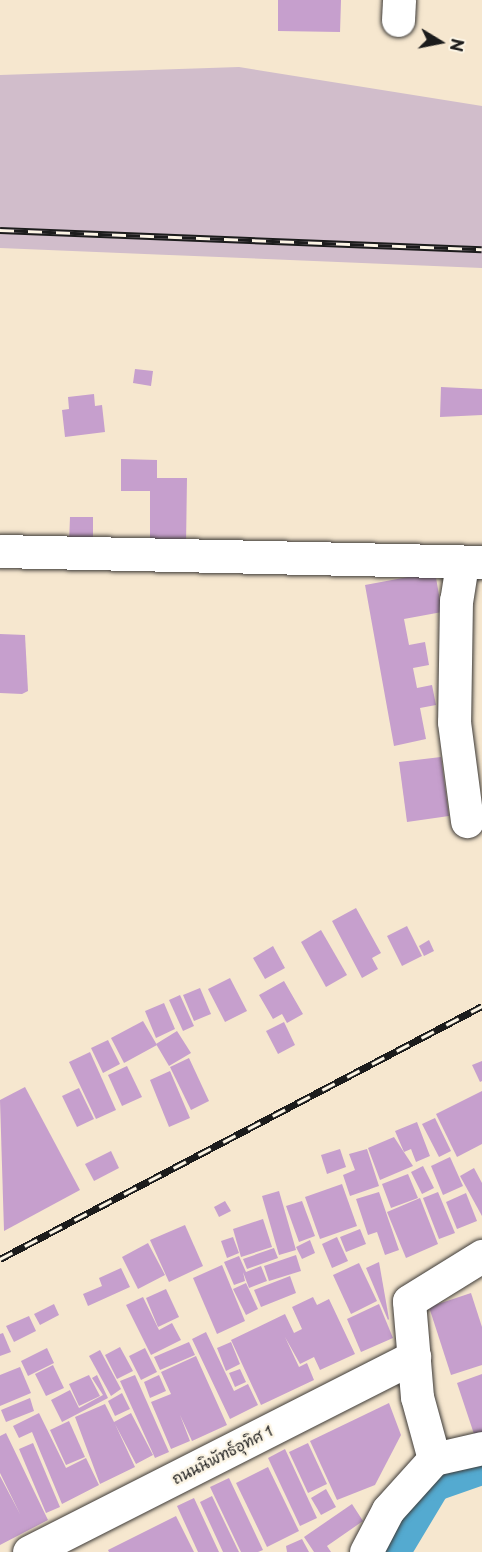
<!DOCTYPE html>
<meta charset="utf-8">
<style>
body{margin:0}
#map{position:relative;width:482px;height:1552px;overflow:hidden;background:#f6e7cf;font-family:"Playpen Sans","Playpen Sans Thai",sans-serif}
div>[style]{position:absolute}
.industrial>*{inset:0;background:#d1bdcb}
.canal>*{height:28px;margin:-14px;padding:0 14px;transform-origin:14px;border-radius:14px;background:#54aad0}
.building>*{inset:0;background:#c69fcd}
.roads{filter:drop-shadow(0 0 2px #3d3a37) drop-shadow(0 0 2px #3d3a37)}
.minor>*{height:33px;margin:-16.5px;padding:0 16.5px;transform-origin:16.5px;border-radius:16.5px;background:#fff}
.rail>*{height:7px;margin-top:-3.5px;transform-origin:0;background:repeating-linear-gradient(90deg,#fcf5e5 0 14px,#1c1c1c 0 28px);box-sizing:border-box;border-block:2px solid #1c1c1c}
span{translate:-50% -50%;white-space:nowrap;text-align:center;line-height:1.15;-webkit-text-stroke:5px #fcf5e5;paint-order:stroke}
.street-label{font-size:15px;color:#1c1c1c}
.north{position:absolute;left:410px;top:12px;width:60px;height:60px;-webkit-text-stroke:4px #fcf5e5;paint-order:stroke;rotate:100deg;font-size:16px;font-weight:700;line-height:24px;text-align:center;color:#1c1c1c}
.north::after{content:'';display:block;margin:auto;width:21px;height:27px;background:#1c1c1c;clip-path:polygon(50% 0,100% 100%,50% 72%,0 100%)}
</style>
<div id="map">
<div class="industrial">
<i style="clip-path:polygon(239px 67px,482px 106px,482px 268px,0 248px,0 75px)"></i>
</div>
<div class="canal">
<i style="left:397px;top:1552px;width:76px;rotate:-59deg"></i>
<i style="left:436px;top:1487px;width:49px;rotate:-19.2deg"></i>
</div>
<div class="building">
<i style="clip-path:polygon(278px 0,341px 0,340px 32px,278px 31px)"></i>
<i style="clip-path:polygon(135px 369px,153px 371px,151px 386px,133px 383px)"></i>
<i style="clip-path:polygon(441px 387px,482px 389px,482px 415px,440px 417px)"></i>
<i style="clip-path:polygon(94px 394px,95px 406px,102px 405px,105px 432px,65px 437px,62px 410px,69px 409px,68px 397px)"></i>
<i style="clip-path:polygon(121px 459px,157px 460px,157px 478px,187px 478px,186px 546px,150px 546px,150px 491px,121px 491px)"></i>
<i style="clip-path:polygon(70px 517px,93px 517px,93px 545px,69px 544px)"></i>
<i style="clip-path:polygon(435px 572px,442px 612px,404px 619px,409px 645px,425px 642px,429px 665px,413px 668px,417px 688px,432px 685px,436px 705px,420px 708px,426px 739px,394px 746px,365px 585px)"></i>
<i style="clip-path:polygon(0 634px,25px 635px,28px 691px,22px 694px,0 693px)"></i>
<i style="clip-path:polygon(441px 757px,449px 816px,407px 822px,399px 762px)"></i>
<i style="clip-path:polygon(356px 908px,381px 953px,372px 958px,378px 969px,362px 978px,332px 921px)"></i>
<i style="clip-path:polygon(407px 926px,422px 956px,402px 966px,387px 936px)"></i>
<i style="clip-path:polygon(321px 930px,347px 975px,326px 987px,301px 942px)"></i>
<i style="clip-path:polygon(429px 940px,434px 951px,424px 956px,419px 946px)"></i>
<i style="clip-path:polygon(273px 946px,285px 968px,265px 979px,253px 958px)"></i>
<i style="clip-path:polygon(230px 978px,247px 1011px,225px 1022px,208px 989px)"></i>
<i style="clip-path:polygon(284px 981px,303px 1014px,287px 1023px,282px 1014px,273px 1019px,259px 995px)"></i>
<i style="clip-path:polygon(200px 988px,211px 1014px,194px 1021px,183px 995px)"></i>
<i style="clip-path:polygon(180px 995px,194px 1026px,183px 1031px,169px 1000px)"></i>
<i style="clip-path:polygon(164px 1003px,175px 1029px,156px 1038px,145px 1011px)"></i>
<i style="clip-path:polygon(143px 1021px,157px 1045px,124px 1063px,111px 1038px)"></i>
<i style="clip-path:polygon(284px 1022px,295px 1045px,278px 1054px,266px 1031px)"></i>
<i style="clip-path:polygon(177px 1031px,191px 1053px,169px 1066px,156px 1044px)"></i>
<i style="clip-path:polygon(108px 1040px,120px 1064px,103px 1073px,91px 1048px)"></i>
<i style="clip-path:polygon(90px 1052px,116px 1110px,96px 1119px,69px 1062px)"></i>
<i style="clip-path:polygon(189px 1058px,209px 1101px,191px 1110px,170px 1067px)"></i>
<i style="clip-path:polygon(482px 1061px,482px 1081px,480px 1082px,472px 1065px)"></i>
<i style="clip-path:polygon(127px 1066px,142px 1097px,122px 1106px,108px 1075px)"></i>
<i style="clip-path:polygon(170px 1071px,190px 1118px,169px 1127px,150px 1080px)"></i>
<i style="clip-path:polygon(25px 1087px,80px 1190px,4px 1231px,0 1100px)"></i>
<i style="clip-path:polygon(79px 1088px,94px 1119px,77px 1127px,62px 1096px)"></i>
<i style="clip-path:polygon(482px 1091px,482px 1144px,457px 1157px,436px 1114px)"></i>
<i style="clip-path:polygon(435px 1118px,451px 1151px,439px 1157px,422px 1124px)"></i>
<i style="clip-path:polygon(417px 1122px,430px 1156px,416px 1162px,411px 1149px,404px 1152px,395px 1131px)"></i>
<i style="clip-path:polygon(394px 1137px,413px 1166px,380px 1180px,368px 1148px)"></i>
<i style="clip-path:polygon(340px 1149px,346px 1167px,327px 1174px,321px 1155px)"></i>
<i style="clip-path:polygon(367px 1149px,379px 1186px,350px 1196px,343px 1175px,355px 1170px,349px 1154px)"></i>
<i style="clip-path:polygon(111px 1151px,119px 1168px,94px 1181px,85px 1164px)"></i>
<i style="clip-path:polygon(450px 1157px,463px 1186px,443px 1195px,431px 1166px)"></i>
<i style="clip-path:polygon(423px 1166px,434px 1188px,422px 1194px,411px 1172px)"></i>
<i style="clip-path:polygon(474px 1168px,482px 1183px,482px 1216px,460px 1176px)"></i>
<i style="clip-path:polygon(408px 1174px,418px 1198px,391px 1208px,382px 1184px)"></i>
<i style="clip-path:polygon(342px 1184px,357px 1226px,320px 1239px,305px 1197px)"></i>
<i style="clip-path:polygon(279px 1191px,296px 1250px,279px 1255px,262px 1196px)"></i>
<i style="clip-path:polygon(379px 1192px,399px 1250px,385px 1255px,377px 1232px,368px 1235px,356px 1199px)"></i>
<i style="clip-path:polygon(438px 1192px,455px 1233px,439px 1239px,423px 1198px)"></i>
<i style="clip-path:polygon(466px 1193px,477px 1221px,457px 1229px,446px 1202px)"></i>
<i style="clip-path:polygon(420px 1198px,438px 1244px,406px 1258px,387px 1212px)"></i>
<i style="clip-path:polygon(225px 1201px,231px 1211px,219px 1217px,214px 1207px)"></i>
<i style="clip-path:polygon(302px 1201px,315px 1236px,299px 1242px,286px 1206px)"></i>
<i style="clip-path:polygon(263px 1219px,272px 1247px,241px 1257px,233px 1229px)"></i>
<i style="clip-path:polygon(185px 1225px,203px 1266px,169px 1282px,150px 1240px)"></i>
<i style="clip-path:polygon(360px 1229px,366px 1244px,346px 1252px,340px 1237px)"></i>
<i style="clip-path:polygon(233px 1237px,239px 1253px,227px 1258px,221px 1241px)"></i>
<i style="clip-path:polygon(337px 1237px,348px 1261px,332px 1268px,322px 1244px)"></i>
<i style="clip-path:polygon(310px 1240px,315px 1253px,302px 1259px,296px 1247px)"></i>
<i style="clip-path:polygon(148px 1243px,165px 1275px,138px 1289px,122px 1257px)"></i>
<i style="clip-path:polygon(274px 1248px,278px 1258px,247px 1269px,243px 1259px)"></i>
<i style="clip-path:polygon(296px 1255px,301px 1271px,269px 1281px,264px 1266px)"></i>
<i style="clip-path:polygon(239px 1256px,246px 1272px,261px 1266px,267px 1281px,249px 1288px,243px 1272px,245px 1281px,234px 1285px,224px 1262px)"></i>
<i style="clip-path:polygon(379px 1262px,389px 1319px,388px 1320px,366px 1268px)"></i>
<i style="clip-path:polygon(359px 1263px,377px 1301px,351px 1314px,333px 1275px)"></i>
<i style="clip-path:polygon(222px 1265px,245px 1321px,217px 1334px,193px 1278px)"></i>
<i style="clip-path:polygon(121px 1268px,130px 1287px,88px 1306px,83px 1294px,102px 1286px,99px 1278px)"></i>
<i style="clip-path:polygon(290px 1276px,296px 1293px,261px 1307px,254px 1290px)"></i>
<i style="clip-path:polygon(246px 1283px,258px 1309px,246px 1315px,233px 1289px)"></i>
<i style="clip-path:polygon(166px 1289px,179px 1317px,158px 1327px,146px 1298px)"></i>
<i style="clip-path:polygon(471px 1293px,482px 1327px,482px 1365px,451px 1375px,429px 1307px)"></i>
<i style="clip-path:polygon(143px 1297px,159px 1330px,172px 1323px,181px 1340px,151px 1355px,126px 1305px)"></i>
<i style="clip-path:polygon(313px 1297px,317px 1305px,329px 1299px,355px 1354px,320px 1370px,314px 1357px,300px 1364px,285px 1337px,299px 1367px,307px 1363px,314px 1380px,261px 1405px,231px 1340px,285px 1314px,294px 1333px,302px 1329px,292px 1307px)"></i>
<i style="clip-path:polygon(54px 1304px,59px 1315px,40px 1325px,34px 1314px)"></i>
<i style="clip-path:polygon(379px 1304px,393px 1338px,361px 1352px,347px 1319px)"></i>
<i style="clip-path:polygon(29px 1316px,36px 1331px,14px 1342px,6px 1326px)"></i>
<i style="clip-path:polygon(206px 1332px,234px 1391px,248px 1384px,258px 1405px,230px 1419px,192px 1339px)"></i>
<i style="clip-path:polygon(3px 1333px,11px 1352px,0 1356px,0 1334px)"></i>
<i style="clip-path:polygon(189px 1342px,195px 1355px,160px 1370px,154px 1357px)"></i>
<i style="clip-path:polygon(231px 1342px,240px 1364px,226px 1371px,217px 1348px)"></i>
<i style="clip-path:polygon(120px 1347px,133px 1371px,117px 1379px,105px 1355px)"></i>
<i style="clip-path:polygon(47px 1348px,54px 1363px,28px 1376px,21px 1361px)"></i>
<i style="clip-path:polygon(145px 1348px,157px 1372px,141px 1380px,129px 1356px)"></i>
<i style="clip-path:polygon(100px 1350px,121px 1389px,111px 1396px,89px 1356px)"></i>
<i style="clip-path:polygon(196px 1356px,227px 1425px,192px 1441px,180px 1415px,190px 1441px,171px 1449px,151px 1402px,171px 1394px,161px 1372px)"></i>
<i style="clip-path:polygon(53px 1365px,64px 1388px,46px 1396px,35px 1374px)"></i>
<i style="clip-path:polygon(20px 1367px,31px 1393px,0 1406px,0 1375px)"></i>
<i style="clip-path:polygon(240px 1369px,246px 1382px,235px 1387px,229px 1373px)"></i>
<i style="clip-path:polygon(482px 1374px,482px 1444px,478px 1446px,457px 1383px)"></i>
<i style="clip-path:polygon(89px 1375px,100px 1396px,79px 1406px,69px 1384px)"></i>
<i style="clip-path:polygon(97px 1375px,108px 1398px,62px 1422px,51px 1400px,70px 1390px,79px 1408px,103px 1395px,92px 1378px)"></i>
<i style="clip-path:polygon(135px 1375px,169px 1452px,155px 1458px,120px 1381px)"></i>
<i style="clip-path:polygon(159px 1375px,166px 1391px,150px 1398px,144px 1382px)"></i>
<i style="clip-path:polygon(122px 1393px,130px 1409px,115px 1416px,108px 1401px)"></i>
<i style="clip-path:polygon(30px 1398px,34px 1411px,6px 1422px,1px 1410px)"></i>
<i style="clip-path:polygon(389px 1403px,401px 1435px,375px 1485px,337px 1500px,310px 1441px)"></i>
<i style="clip-path:polygon(105px 1404px,114px 1422px,131px 1413px,153px 1455px,136px 1464px,115px 1424px,135px 1467px,100px 1484px,75px 1417px)"></i>
<i style="clip-path:polygon(39px 1413px,66px 1468px,86px 1458px,99px 1485px,62px 1504px,32px 1432px,19px 1438px,13px 1426px)"></i>
<i style="clip-path:polygon(69px 1421px,85px 1457px,66px 1465px,50px 1430px)"></i>
<i style="clip-path:polygon(6px 1433px,48px 1520px,0 1545px,0 1476px,20px 1514px,0 1473px,0 1436px)"></i>
<i style="clip-path:polygon(33px 1443px,60px 1507px,46px 1513px,19px 1449px)"></i>
<i style="clip-path:polygon(308px 1443px,327px 1484px,308px 1493px,289px 1452px)"></i>
<i style="clip-path:polygon(285px 1449px,317px 1518px,300px 1526px,268px 1458px)"></i>
<i style="clip-path:polygon(268px 1467px,299px 1531px,267px 1547px,236px 1483px)"></i>
<i style="clip-path:polygon(229px 1478px,263px 1550px,258px 1552px,241px 1552px,210px 1487px)"></i>
<i style="clip-path:polygon(326px 1489px,336px 1507px,321px 1515px,311px 1498px)"></i>
<i style="clip-path:polygon(212px 1496px,239px 1552px,223px 1552px,200px 1502px)"></i>
<i style="clip-path:polygon(194px 1498px,219px 1552px,198px 1552px,177px 1506px)"></i>
<i style="clip-path:polygon(352px 1504px,363px 1521px,327px 1546px,331px 1552px,314px 1552px,304px 1537px)"></i>
<i style="clip-path:polygon(176px 1516px,194px 1552px,109px 1552px,108px 1550px)"></i>
<i style="clip-path:polygon(302px 1539px,309px 1552px,287px 1552px,286px 1546px)"></i>
</div>
<div class="roads">
<div class="minor">
<i style="left:398px;top:20px;width:20px;rotate:-87deg"></i>
<i style="left:0;top:551px;width:482px;rotate:1.3deg"></i>
<i style="left:462px;top:564px;width:36px;rotate:99deg"></i>
<i style="left:456px;top:600px;width:122px;rotate:90.9deg"></i>
<i style="left:454px;top:722px;width:100px;rotate:82.5deg"></i>
<i style="left:434px;top:1459px;width:64px;rotate:-105.3deg"></i>
<i style="left:417px;top:1397px;width:96px;rotate:-94.8deg"></i>
<i style="left:409px;top:1301px;width:86px;rotate:-31.7deg"></i>
<i style="left:434px;top:1459px;width:49px;rotate:-12.9deg"></i>
<i style="left:29px;top:1552px;width:432px;rotate:-26.9deg"></i>
<i style="left:366px;top:1552px;width:47px;rotate:-62.4deg"></i>
<i style="left:388px;top:1510px;width:69px;rotate:-48deg"></i>
</div>
</div>
<div class="rail">
<i style="left:0;top:230px;width:482px;rotate:2.3deg"></i>
<i style="left:0;top:1259px;width:544px;rotate:-27.69deg"></i>
</div>
<div class="street-label">
<span style="left:222px;top:1454px;rotate:-27deg">ถนนนิพัทธ์อุทิศ 1</span>
</div>
<div class="north">N</div>
</div>
